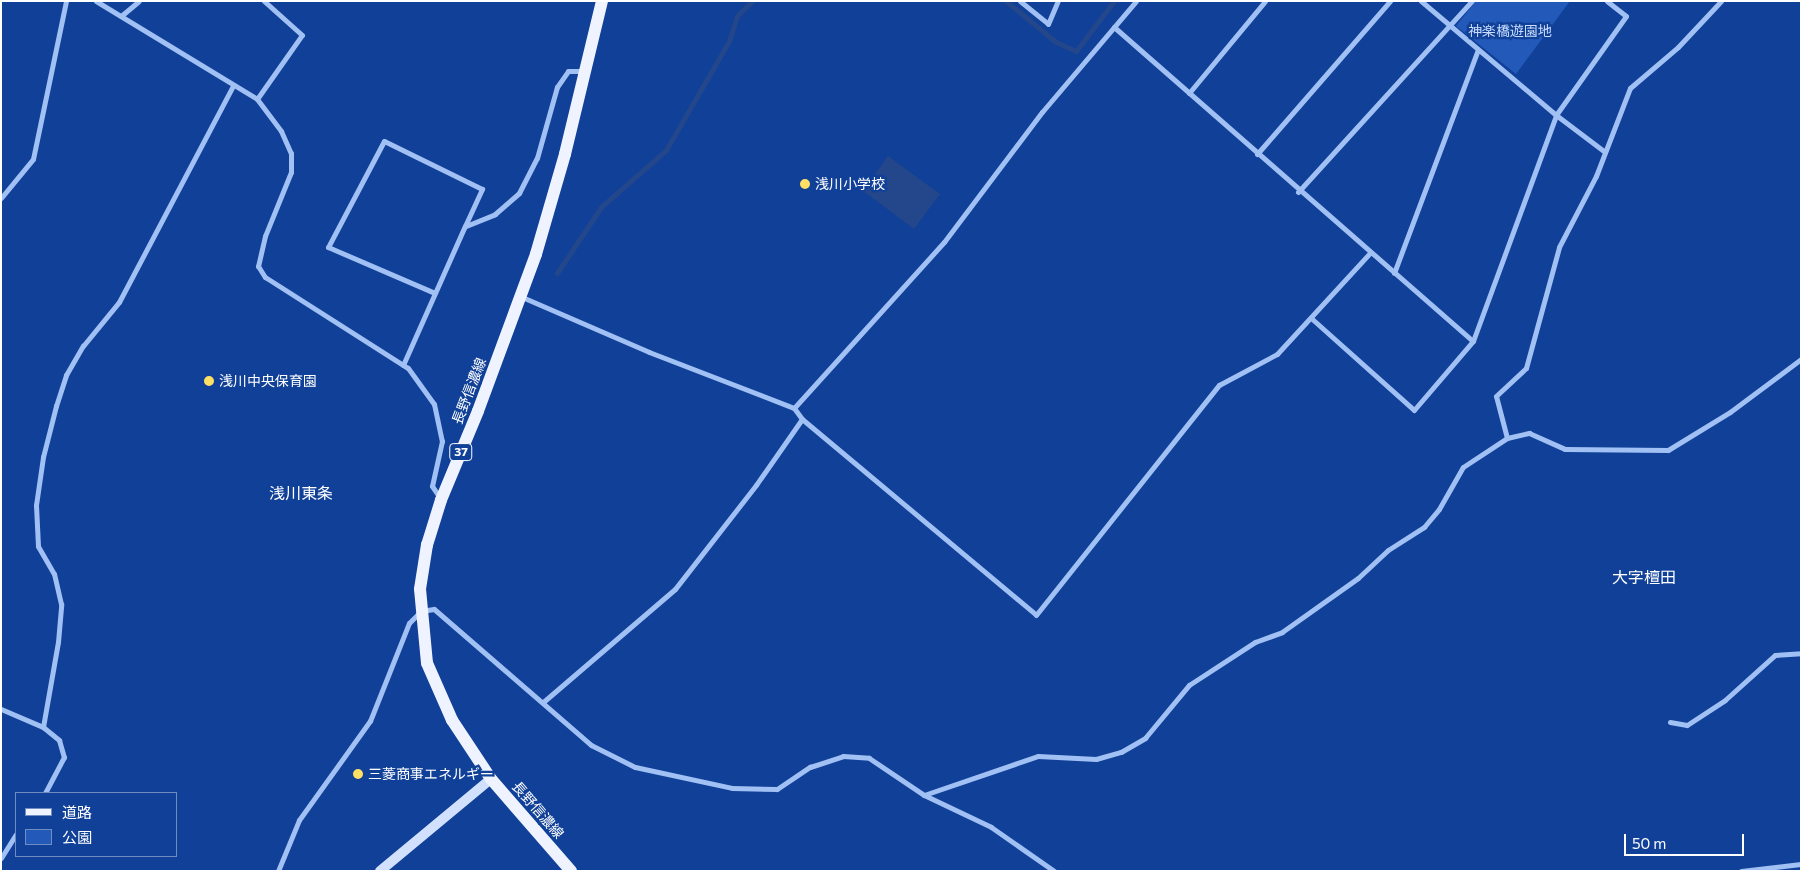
<!DOCTYPE html>
<meta charset="utf-8">
<style>
body{margin:0}
#map{position:relative;width:1802px;height:872px;overflow:hidden;background:#104098;font-family:Commissioner,"Noto Sans JP",sans-serif}
div>[style]{position:absolute}
.green>*{inset:0;background:#2359b8}
.water>*{inset:0;background:#23478a}
.stream>*{height:5px;margin:-2.5px;padding:0 2.5px;transform-origin:2.5px;border-radius:2.5px;background:#23478a}
.minor>*{height:5px;margin:-2.5px;padding:0 2.5px;transform-origin:2.5px;border-radius:2.5px;background:#a1c0f4}
.secondary>*{height:10px;margin:-5px;padding:0 5px;transform-origin:5px;border-radius:5px;background:#d1e0fd}
.primary>*{height:12px;margin:-6px;padding:0 6px;transform-origin:6px;border-radius:6px;background:#eef3ff}
.dots>*{width:14px;height:14px;translate:-50% -50%;box-sizing:border-box;border:2px solid #104098;border-radius:50%}
span{translate:-50% -50%;white-space:nowrap;text-align:center;line-height:1.15;-webkit-text-stroke:4.5px #104098;paint-order:stroke}
.shield-label span{padding:1px 4px;background:#104098;border:1px solid;border-radius:4px;-webkit-text-stroke-width:0}
.shield-label{font-size:12px;color:#fff;font-weight:700}
.park-label{font-size:14px;color:#c9ddfe}
.poi-label{font-size:14px;color:#fff}
.left{translate:0 -50%;text-align:left}
.street-label{font-size:14px;color:#fff}
.quarter-label{font-size:16px;color:#fff}
.frame{position:absolute;inset:0;border:2px solid #fff;pointer-events:none}
.legend{position:absolute;left:15px;top:792px;width:162px;height:65px;box-sizing:border-box;background:#104098;border:1px solid #708cc1;margin:0;padding:6px 9px;list-style:none;font-size:15px;color:#fff}
.legend li{display:flex;align-items:center;gap:10px;height:25px}
.legend b{width:25px;border:1px solid #708cc1}
.scale{position:absolute;left:1624px;top:834px;width:120px;height:22px;box-sizing:border-box;border:2px solid #fff;border-top:0;padding-left:6px;font-size:15px;line-height:18px;white-space:nowrap;color:#fff;-webkit-text-stroke:4px #104098;paint-order:stroke}
</style>
<div id="map">
<div class="green">
<i style="clip-path:polygon(1476px 1px,1570px 1px,1516px 74px,1456px 26px)"></i>
</div>
<div class="water">
<i style="clip-path:polygon(888px 156px,940px 194px,914px 229px,863px 191px)"></i>
</div>
<div class="stream">
<i style="left:1006px;top:1px;width:65px;rotate:39.4deg"></i>
<i style="left:1056px;top:42px;width:22px;rotate:24deg"></i>
<i style="left:1076px;top:51px;width:63px;rotate:-52.8deg"></i>
<i style="left:557px;top:273px;width:79px;rotate:-56.3deg"></i>
<i style="left:601px;top:207px;width:86px;rotate:-41.2deg"></i>
<i style="left:666px;top:150px;width:126px;rotate:-60deg"></i>
<i style="left:729px;top:41px;width:26px;rotate:-72deg"></i>
<i style="left:737px;top:16px;width:21px;rotate:-45deg"></i>
</div>
<div class="minor">
<i style="left:96px;top:1px;width:188px;rotate:31.3deg"></i>
<i style="left:257px;top:99px;width:40px;rotate:53deg"></i>
<i style="left:281px;top:131px;width:24px;rotate:66deg"></i>
<i style="left:291px;top:153px;width:19px;rotate:90deg"></i>
<i style="left:291px;top:172px;width:69px;rotate:112.1deg"></i>
<i style="left:265px;top:236px;width:31px;rotate:103deg"></i>
<i style="left:258px;top:266px;width:13px;rotate:58deg"></i>
<i style="left:265px;top:277px;width:169px;rotate:32.5deg"></i>
<i style="left:408px;top:368px;width:44px;rotate:54.2deg"></i>
<i style="left:434px;top:404px;width:38px;rotate:78deg"></i>
<i style="left:442px;top:441px;width:46px;rotate:102.5deg"></i>
<i style="left:432px;top:486px;width:14px;rotate:56deg"></i>
<i style="left:1020px;top:1px;width:36px;rotate:39deg"></i>
<i style="left:1048px;top:24px;width:25px;rotate:-67deg"></i>
<i style="left:121px;top:16px;width:23px;rotate:-40deg"></i>
<i style="left:1114px;top:27px;width:477px;rotate:41.2deg"></i>
<i style="left:1473px;top:341px;width:241px;rotate:-69.8deg"></i>
<i style="left:1556px;top:115px;width:177px;rotate:-139.8deg"></i>
<i style="left:1189px;top:93px;width:119px;rotate:-50.4deg"></i>
<i style="left:257px;top:99px;width:78px;rotate:-54.9deg"></i>
<i style="left:302px;top:35px;width:51px;rotate:-138.2deg"></i>
<i style="left:1605px;top:152px;width:61px;rotate:-142.9deg"></i>
<i style="left:1556px;top:115px;width:121px;rotate:-54.7deg"></i>
<i style="left:1626px;top:16px;width:24px;rotate:-142deg"></i>
<i style="left:1257px;top:154px;width:203px;rotate:-49deg"></i>
<i style="left:1298px;top:192px;width:258px;rotate:-47.7deg"></i>
<i style="left:1px;top:198px;width:50px;rotate:-50.6deg"></i>
<i style="left:33px;top:159px;width:161px;rotate:-78.2deg"></i>
<i style="left:466px;top:226px;width:31px;rotate:-22deg"></i>
<i style="left:495px;top:214px;width:32px;rotate:-41deg"></i>
<i style="left:519px;top:193px;width:39px;rotate:-63deg"></i>
<i style="left:537px;top:158px;width:74px;rotate:-74.3deg"></i>
<i style="left:557px;top:87px;width:19px;rotate:-55deg"></i>
<i style="left:568px;top:71px;width:17px"></i>
<i style="left:1394px;top:273px;width:238px;rotate:-69.4deg"></i>
<i style="left:522px;top:297px;width:138px;rotate:23.4deg"></i>
<i style="left:649px;top:352px;width:155px;rotate:21.1deg"></i>
<i style="left:794px;top:408px;width:14px;rotate:54deg"></i>
<i style="left:802px;top:419px;width:80px;rotate:124.9deg"></i>
<i style="left:756px;top:485px;width:132px;rotate:127.9deg"></i>
<i style="left:675px;top:589px;width:174px;rotate:139.4deg"></i>
<i style="left:1311px;top:318px;width:138px;rotate:41.8deg"></i>
<i style="left:1414px;top:410px;width:91px;rotate:-49.5deg"></i>
<i style="left:403px;top:365px;width:152px;rotate:-66deg"></i>
<i style="left:465px;top:226px;width:41px;rotate:-65.3deg"></i>
<i style="left:482px;top:189px;width:109px;rotate:-153.9deg"></i>
<i style="left:384px;top:141px;width:120px;rotate:117.8deg"></i>
<i style="left:328px;top:247px;width:116px;rotate:23.3deg"></i>
<i style="left:794px;top:408px;width:224px;rotate:-47.9deg"></i>
<i style="left:944px;top:242px;width:163px;rotate:-53deg"></i>
<i style="left:1042px;top:112px;width:145px;rotate:-49.7deg"></i>
<i style="left:802px;top:419px;width:305px;rotate:39.9deg"></i>
<i style="left:1036px;top:615px;width:294px;rotate:-51.5deg"></i>
<i style="left:1219px;top:385px;width:66px;rotate:-28.1deg"></i>
<i style="left:1277px;top:354px;width:137px;rotate:-47.4deg"></i>
<i style="left:1507px;top:438px;width:43px;rotate:-104.7deg"></i>
<i style="left:1496px;top:396px;width:41px;rotate:-43deg"></i>
<i style="left:1526px;top:368px;width:125px;rotate:-74.7deg"></i>
<i style="left:1559px;top:247px;width:80px;rotate:-62.5deg"></i>
<i style="left:1596px;top:176px;width:94px;rotate:-68.9deg"></i>
<i style="left:1630px;top:88px;width:63px;rotate:-40.5deg"></i>
<i style="left:1678px;top:47px;width:63px;rotate:-46.9deg"></i>
<i style="left:1px;top:709px;width:46px;rotate:23.2deg"></i>
<i style="left:43px;top:727px;width:21px;rotate:39deg"></i>
<i style="left:59px;top:740px;width:18px;rotate:74deg"></i>
<i style="left:64px;top:757px;width:41px;rotate:117.8deg"></i>
<i style="left:1670px;top:722px;width:17px;rotate:10deg"></i>
<i style="left:1687px;top:725px;width:45px;rotate:-33.3deg"></i>
<i style="left:1725px;top:700px;width:67px;rotate:-42deg"></i>
<i style="left:1775px;top:655px;width:26px;rotate:-4deg"></i>
<i style="left:43px;top:727px;width:86px;rotate:-80deg"></i>
<i style="left:58px;top:642px;width:38px;rotate:-85deg"></i>
<i style="left:61px;top:604px;width:31px;rotate:-103deg"></i>
<i style="left:54px;top:574px;width:32px;rotate:-120deg"></i>
<i style="left:38px;top:546px;width:41px;rotate:-92.8deg"></i>
<i style="left:36px;top:505px;width:49px;rotate:-81.7deg"></i>
<i style="left:43px;top:457px;width:53px;rotate:-75.7deg"></i>
<i style="left:56px;top:406px;width:33px;rotate:-72deg"></i>
<i style="left:66px;top:375px;width:34px;rotate:-60deg"></i>
<i style="left:83px;top:346px;width:57px;rotate:-50.7deg"></i>
<i style="left:119px;top:302px;width:244px;rotate:-62.2deg"></i>
<i style="left:924px;top:795px;width:120px;rotate:-18.9deg"></i>
<i style="left:1038px;top:756px;width:58px;rotate:3deg"></i>
<i style="left:1096px;top:759px;width:26px;rotate:-16deg"></i>
<i style="left:1121px;top:752px;width:28px;rotate:-30deg"></i>
<i style="left:1145px;top:738px;width:69px;rotate:-50.3deg"></i>
<i style="left:1189px;top:685px;width:79px;rotate:-33.1deg"></i>
<i style="left:1255px;top:642px;width:29px;rotate:-20deg"></i>
<i style="left:1282px;top:632px;width:93px;rotate:-35.4deg"></i>
<i style="left:1358px;top:578px;width:41px;rotate:-43deg"></i>
<i style="left:1388px;top:550px;width:43px;rotate:-32.6deg"></i>
<i style="left:1424px;top:527px;width:23px;rotate:-50deg"></i>
<i style="left:1439px;top:509px;width:48px;rotate:-60.3deg"></i>
<i style="left:1463px;top:467px;width:53px;rotate:-33.4deg"></i>
<i style="left:1507px;top:438px;width:23px;rotate:-13deg"></i>
<i style="left:1529px;top:433px;width:39px;rotate:24deg"></i>
<i style="left:1565px;top:449px;width:103px;rotate:0.6deg"></i>
<i style="left:1668px;top:450px;width:73px;rotate:-31.5deg"></i>
<i style="left:1730px;top:412px;width:89px;rotate:-36.7deg"></i>
<i style="left:1px;top:858px;width:28px;rotate:-58deg"></i>
<i style="left:278px;top:871px;width:55px;rotate:-67.6deg"></i>
<i style="left:299px;top:820px;width:122px;rotate:-54.4deg"></i>
<i style="left:370px;top:721px;width:105px;rotate:-68.3deg"></i>
<i style="left:409px;top:623px;width:17px;rotate:-45deg"></i>
<i style="left:421px;top:611px;width:13px;rotate:-9deg"></i>
<i style="left:434px;top:609px;width:208px;rotate:40.9deg"></i>
<i style="left:591px;top:745px;width:49px;rotate:26.6deg"></i>
<i style="left:635px;top:767px;width:99px;rotate:12.2deg"></i>
<i style="left:732px;top:788px;width:45px;rotate:1.3deg"></i>
<i style="left:777px;top:789px;width:40px;rotate:-34deg"></i>
<i style="left:810px;top:767px;width:35px;rotate:-18deg"></i>
<i style="left:843px;top:756px;width:26px;rotate:4deg"></i>
<i style="left:869px;top:758px;width:66px;rotate:33.9deg"></i>
<i style="left:924px;top:795px;width:74px;rotate:25.5deg"></i>
<i style="left:991px;top:827px;width:77px;rotate:34.9deg"></i>
<i style="left:1741px;top:871px;width:60px;rotate:-6.7deg"></i>
</div>
<div class="secondary">
<i style="left:380px;top:871px;width:144px;rotate:-39.7deg"></i>
</div>
<div class="primary">
<i style="left:571px;top:871px;width:122px;rotate:-131deg"></i>
<i style="left:491px;top:779px;width:71px;rotate:-123.5deg"></i>
<i style="left:452px;top:720px;width:62px;rotate:-113.7deg"></i>
<i style="left:427px;top:663px;width:74px;rotate:-95.4deg"></i>
<i style="left:420px;top:589px;width:45px;rotate:-81deg"></i>
<i style="left:427px;top:545px;width:47px;rotate:-72.7deg"></i>
<i style="left:441px;top:500px;width:96px;rotate:-67.4deg"></i>
<i style="left:478px;top:411px;width:167px;rotate:-69.7deg"></i>
<i style="left:536px;top:254px;width:104px;rotate:-73.8deg"></i>
<i style="left:565px;top:154px;width:157px;rotate:-76.4deg"></i>
</div>
<div class="dots">
<i style="left:805px;top:184px;background:#ffdf64"></i>
<i style="left:209px;top:381px;background:#ffdf64"></i>
<i style="left:358px;top:774px;background:#ffdf64"></i>
</div>
<div class="shield-label">
<span style="left:461px;top:452px">37</span>
</div>
<div class="park-label">
<span style="left:1510px;top:31px">神楽橋遊園地</span>
</div>
<div class="poi-label">
<span class="left" style="left:815px;top:184px">浅川小学校</span>
<span class="left" style="left:219px;top:381px">浅川中央保育園</span>
<span class="left" style="left:368px;top:774px">三菱商事エネルギー</span>
</div>
<div class="street-label">
<span style="left:469px;top:391px;rotate:-69deg">長野信濃線</span>
<span style="left:538px;top:810px;rotate:49deg">長野信濃線</span>
</div>
<div class="quarter-label">
<span style="left:301px;top:493px">浅川東条</span>
<span style="left:1644px;top:577px">大字檀田</span>
</div>
<div class="frame"></div>
<ul class="legend">
<li><b style="height:6px;background:#eef3ff"></b>道路</li>
<li><b style="height:14px;background:#2359b8"></b>公園</li>
</ul>
<div class="scale">50 m</div>
</div>
